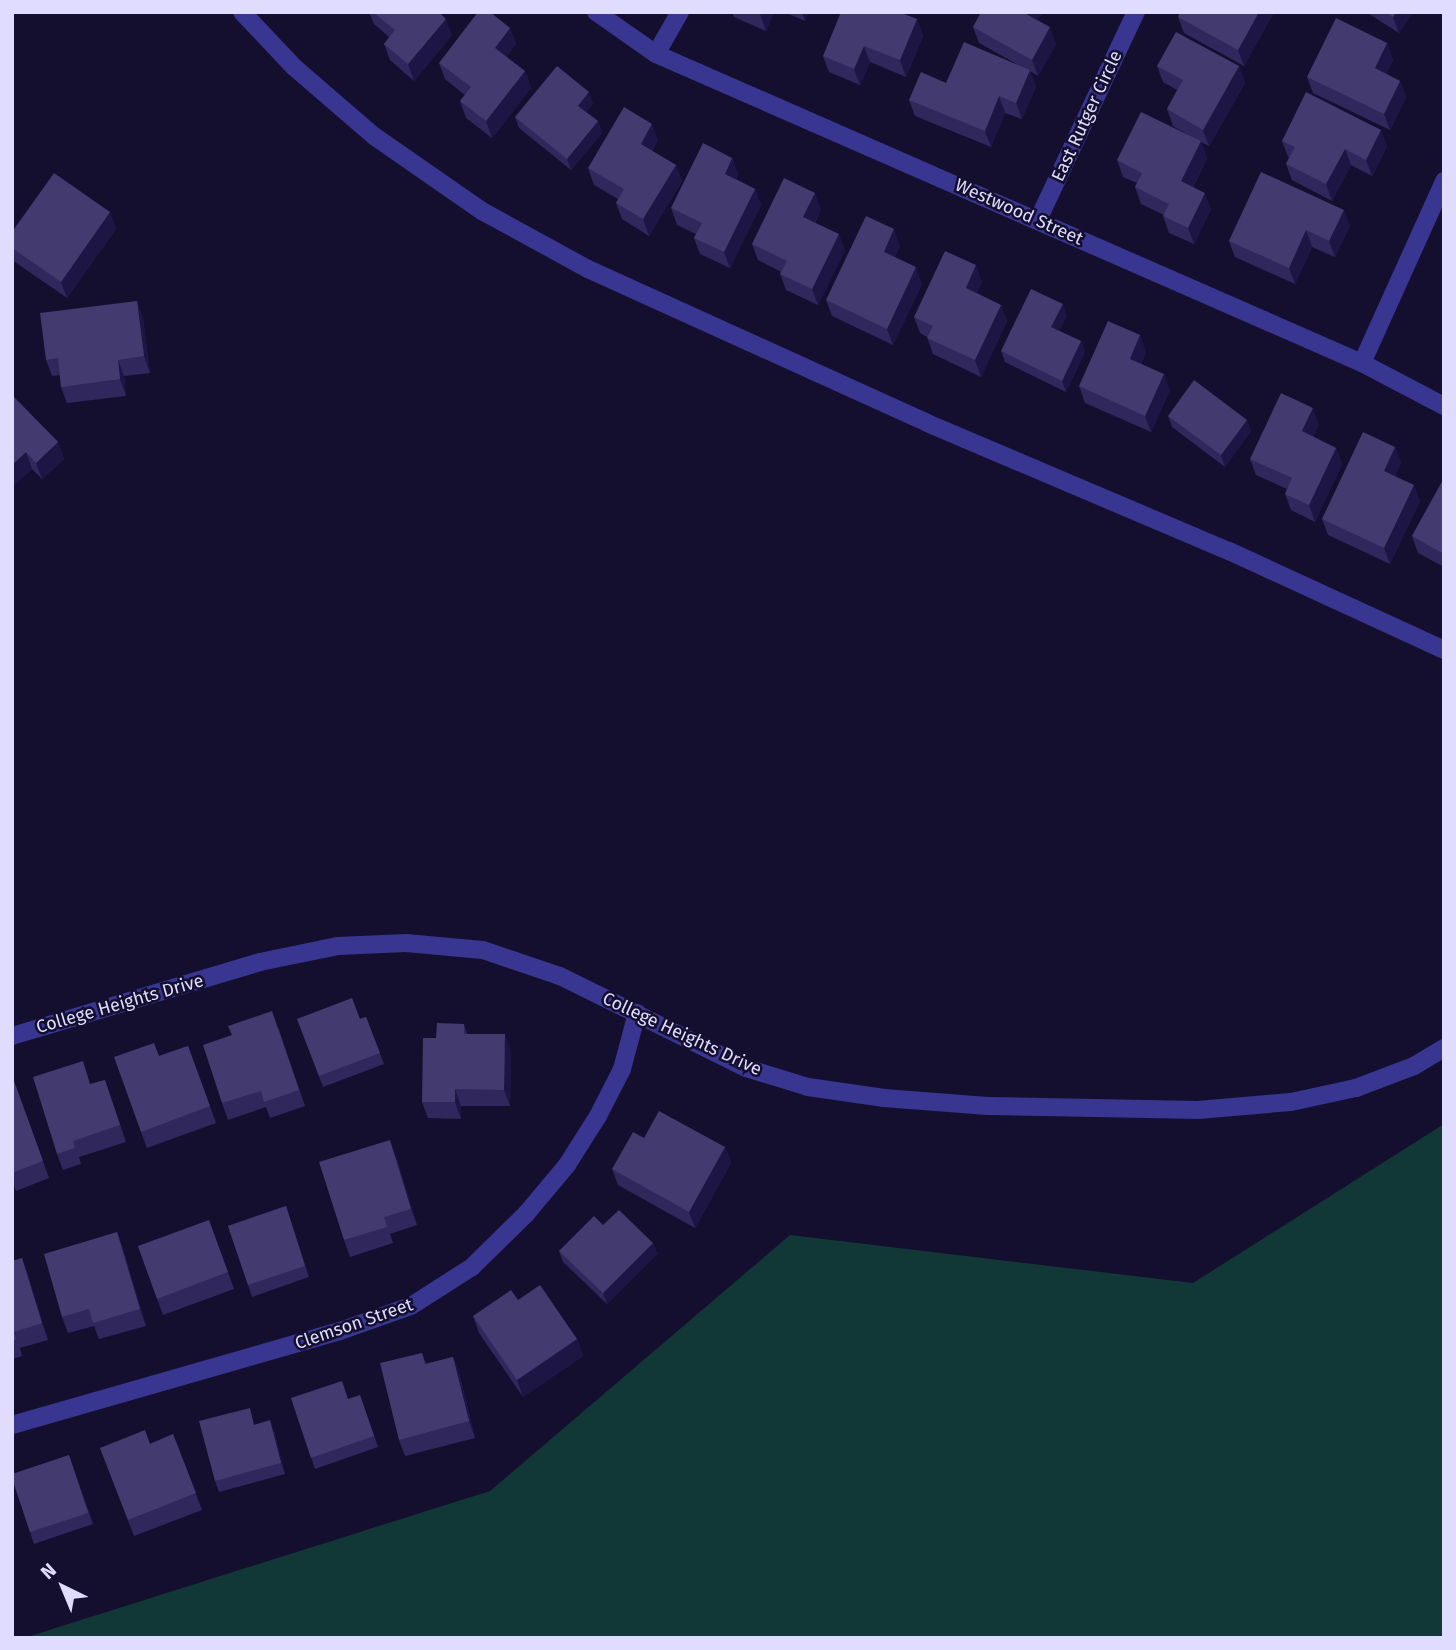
<!DOCTYPE html>
<style>
body{margin:0}
#map{position:relative;width:1456px;height:1650px;overflow:hidden;background:#140f2e;font-family:"Fira Sans",sans-serif}
div>[style]{position:absolute}
.green>*{inset:0;background:#113836}
.minor>*{height:18px;margin:-9px;padding:0 9px;transform-origin:9px;border-radius:9px;background:#383691}
.wall>*{inset:0;background:#30275d}
.shaded-wall>*{inset:0;background:#1d1543}
.building>*{inset:0;background:#433a6f}
span{translate:-50% -50%;white-space:nowrap;text-align:center;line-height:1.15;-webkit-text-stroke:5px #140f2e;paint-order:stroke}
.street-label{font-size:18px;color:#dfdcff}
.frame{position:absolute;inset:0;border:14px solid #dfdcff;pointer-events:none}
.north{position:absolute;left:28px;top:1552px;width:70px;height:70px;-webkit-text-stroke:5px #140f2e;paint-order:stroke;rotate:317deg;font-size:19px;font-weight:700;line-height:28px;text-align:center;color:#dfdcff}
.north::after{content:'';display:block;margin:auto;width:24px;height:32px;background:#dfdcff;clip-path:polygon(50% 0,100% 100%,50% 72%,0 100%)}
</style>
<div id="map">
<div class="green">
<i style="clip-path:polygon(1444px 1124px,1444px 1638px,24px 1638px,490px 1491px,790px 1235px,1193px 1283px)"></i>
</div>
<div class="minor">
<i style="left:242px;top:12px;width:76px;rotate:46.6deg"></i>
<i style="left:294px;top:67px;width:106px;rotate:40.8deg"></i>
<i style="left:374px;top:136px;width:131px;rotate:34.8deg"></i>
<i style="left:482px;top:211px;width:121px;rotate:28.7deg"></i>
<i style="left:588px;top:269px;width:372px;rotate:24.4deg"></i>
<i style="left:927px;top:423px;width:328px;rotate:23deg"></i>
<i style="left:1229px;top:551px;width:237px;rotate:24.7deg"></i>
<i style="left:596px;top:12px;width:73px;rotate:35deg"></i>
<i style="left:656px;top:54px;width:771px;rotate:23.64deg"></i>
<i style="left:1362px;top:363px;width:93px;rotate:27.7deg"></i>
<i style="left:656px;top:54px;width:48px;rotate:-60.3deg"></i>
<i style="left:1038px;top:220px;width:230px;rotate:-64.8deg"></i>
<i style="left:1362px;top:363px;width:200px;rotate:-65.7deg"></i>
<i style="left:12px;top:1036px;width:259px;rotate:-16.6deg"></i>
<i style="left:260px;top:962px;width:80px;rotate:-11.6deg"></i>
<i style="left:338px;top:946px;width:68px;rotate:-2.5deg"></i>
<i style="left:406px;top:943px;width:77px;rotate:5.2deg"></i>
<i style="left:483px;top:950px;width:81px;rotate:18.7deg"></i>
<i style="left:560px;top:976px;width:208px;rotate:26.3deg"></i>
<i style="left:746px;top:1068px;width:65px;rotate:17deg"></i>
<i style="left:808px;top:1087px;width:77px;rotate:8.2deg"></i>
<i style="left:884px;top:1098px;width:104px;rotate:4.4deg"></i>
<i style="left:988px;top:1106px;width:210px;rotate:1.1deg"></i>
<i style="left:1198px;top:1110px;width:93px;rotate:-4.9deg"></i>
<i style="left:1291px;top:1102px;width:66px;rotate:-12.2deg"></i>
<i style="left:1356px;top:1088px;width:62px;rotate:-20.8deg"></i>
<i style="left:1414px;top:1066px;width:35px;rotate:-31deg"></i>
<i style="left:12px;top:1425px;width:341px;rotate:-16deg"></i>
<i style="left:340px;top:1331px;width:75px;rotate:-19.4deg"></i>
<i style="left:411px;top:1306px;width:72px;rotate:-32.6deg"></i>
<i style="left:472px;top:1267px;width:76px;rotate:-44.5deg"></i>
<i style="left:526px;top:1214px;width:64px;rotate:-50.1deg"></i>
<i style="left:567px;top:1165px;width:58px;rotate:-57.7deg"></i>
<i style="left:598px;top:1116px;width:53px;rotate:-62.9deg"></i>
<i style="left:622px;top:1069px;width:58px;rotate:-75deg"></i>
</div>
<div class="wall">
<i style="clip-path:polygon(369px 12px,439px 12px,452px 35px,414px 81px,390px 60px,384px 44px,389px 37px,374px 24px)"></i>
<i style="clip-path:polygon(732px 12px,774px 12px,766px 31px,734px 17px)"></i>
<i style="clip-path:polygon(784px 12px,809px 12px,805px 21px)"></i>
<i style="clip-path:polygon(980px 12px,1043px 12px,1038px 20px,1056px 44px,1038px 76px,1030px 71px,1036px 87px,1022px 119px,1005px 113px,991px 147px,915px 116px,909px 100px,946px 83px,1022px 67px,979px 43px,973px 27px,981px 14px)"></i>
<i style="clip-path:polygon(1274px 12px,1244px 66px,1184px 33px,1178px 17px)"></i>
<i style="clip-path:polygon(1366px 12px,1413px 12px,1399px 33px)"></i>
<i style="clip-path:polygon(917px 19px,923px 36px,906px 77px,870px 62px,860px 85px,829px 72px,823px 56px)"></i>
<i style="clip-path:polygon(510px 28px,516px 44px,506px 57px,525px 71px,531px 88px,492px 138px,466px 118px,460px 101px,465px 95px,445px 79px,439px 63px)"></i>
<i style="clip-path:polygon(1387px 43px,1393px 60px,1386px 74px,1400px 81px,1406px 97px,1390px 130px,1313px 93px,1307px 77px)"></i>
<i style="clip-path:polygon(1157px 66px,1239px 66px,1245px 83px,1209px 146px,1201px 142px,1207px 158px,1193px 187px,1211px 209px,1194px 244px,1169px 233px,1163px 216px,1164px 215px,1141px 204px,1135px 187px,1137px 183px,1123px 177px,1117px 160px,1199px 141px,1173px 126px,1167px 109px,1177px 90px,1163px 82px)"></i>
<i style="clip-path:polygon(593px 103px,586px 112px,598px 121px,602px 133px,571px 170px,519px 128px,515px 117px)"></i>
<i style="clip-path:polygon(658px 140px,652px 151px,676px 165px,682px 181px,649px 236px,622px 219px,616px 203px,618px 199px,594px 185px,588px 168px)"></i>
<i style="clip-path:polygon(1282px 141px,1387px 146px,1372px 176px,1351px 165px,1332px 201px,1292px 180px,1286px 164px,1289px 158px,1288px 157px)"></i>
<i style="clip-path:polygon(732px 158px,738px 174px,736px 179px,755px 189px,761px 205px,730px 268px,700px 254px,694px 238px,696px 234px,677px 225px,671px 208px)"></i>
<i style="clip-path:polygon(1261px 172px,1350px 226px,1335px 257px,1312px 247px,1295px 284px,1235px 257px,1229px 241px)"></i>
<i style="clip-path:polygon(821px 209px,815px 223px,845px 250px,818px 305px,786px 290px,780px 274px,781px 272px,758px 260px,752px 244px)"></i>
<i style="clip-path:polygon(110px 212px,116px 229px,67px 298px,12px 260px,12px 232px)"></i>
<i style="clip-path:polygon(900px 246px,895px 257px,922px 284px,893px 345px,832px 316px,826px 300px)"></i>
<i style="clip-path:polygon(982px 282px,977px 293px,1001px 305px,1007px 321px,981px 377px,933px 354px,927px 337px,920px 333px,914px 317px)"></i>
<i style="clip-path:polygon(137px 301px,143px 318px,150px 373px,124px 376px,126px 396px,67px 403px,61px 387px,60px 375px,52px 376px,46px 360px)"></i>
<i style="clip-path:polygon(1067px 315px,1059px 331px,1081px 341px,1085px 352px,1066px 392px,1005px 362px,1001px 351px)"></i>
<i style="clip-path:polygon(1146px 352px,1141px 364px,1170px 390px,1151px 432px,1085px 403px,1079px 386px)"></i>
<i style="clip-path:polygon(12px 395px,58px 442px,64px 459px,42px 479px,32px 469px,12px 487px)"></i>
<i style="clip-path:polygon(1168px 416px,1247px 420px,1251px 431px,1225px 467px,1172px 427px)"></i>
<i style="clip-path:polygon(1319px 425px,1313px 437px,1336px 448px,1342px 464px,1315px 522px,1291px 510px,1285px 494px,1287px 489px,1256px 475px,1250px 459px)"></i>
<i style="clip-path:polygon(1395px 447px,1401px 463px,1395px 476px,1420px 501px,1390px 564px,1328px 535px,1322px 519px)"></i>
<i style="clip-path:polygon(1444px 478px,1444px 567px,1418px 553px,1412px 536px)"></i>
<i style="clip-path:polygon(366px 1017px,384px 1064px,323px 1087px,297px 1019px,360px 1019px)"></i>
<i style="clip-path:polygon(464px 1024px,467px 1034px,511px 1051px,510px 1106px,461px 1106px,461px 1119px,428px 1118px,422px 1102px,436px 1038px)"></i>
<i style="clip-path:polygon(278px 1027px,305px 1106px,270px 1118px,266px 1107px,228px 1120px,222px 1103px)"></i>
<i style="clip-path:polygon(188px 1046px,216px 1123px,147px 1148px,141px 1132px,159px 1056px)"></i>
<i style="clip-path:polygon(105px 1080px,126px 1142px,79px 1157px,81px 1164px,63px 1170px,57px 1154px,91px 1084px)"></i>
<i style="clip-path:polygon(14px 1081px,49px 1178px,16px 1191px,12px 1181px,12px 1082px)"></i>
<i style="clip-path:polygon(644px 1138px,725px 1147px,731px 1163px,695px 1228px,618px 1185px,612px 1169px)"></i>
<i style="clip-path:polygon(396px 1156px,417px 1225px,390px 1234px,393px 1243px,350px 1257px,344px 1240px)"></i>
<i style="clip-path:polygon(286px 1206px,309px 1277px,252px 1297px,228px 1226px)"></i>
<i style="clip-path:polygon(603px 1225px,653px 1243px,657px 1254px,607px 1304px,563px 1262px,559px 1251px)"></i>
<i style="clip-path:polygon(117px 1232px,123px 1249px,146px 1326px,99px 1339px,94px 1326px,68px 1333px,62px 1317px)"></i>
<i style="clip-path:polygon(138px 1246px,228px 1272px,234px 1289px,163px 1315px)"></i>
<i style="clip-path:polygon(22px 1258px,48px 1340px,20px 1348px,22px 1356px,12px 1359px,12px 1261px)"></i>
<i style="clip-path:polygon(518px 1300px,577px 1339px,583px 1356px,523px 1397px,479px 1333px,473px 1316px)"></i>
<i style="clip-path:polygon(422px 1353px,426px 1364px,453px 1357px,459px 1373px,475px 1438px,405px 1456px,399px 1440px)"></i>
<i style="clip-path:polygon(360px 1395px,378px 1447px,315px 1469px,291px 1398px,349px 1399px)"></i>
<i style="clip-path:polygon(256px 1424px,274px 1431px,285px 1474px,219px 1492px,215px 1481px)"></i>
<i style="clip-path:polygon(173px 1434px,202px 1510px,134px 1536px,100px 1448px,150px 1444px)"></i>
<i style="clip-path:polygon(69px 1455px,93px 1524px,34px 1544px,12px 1478px)"></i>
</div>
<div class="shaded-wall">
<i style="clip-path:polygon(761px 12px,774px 12px,766px 31px,760px 14px)"></i>
<i style="clip-path:polygon(802px 12px,809px 12px,805px 21px)"></i>
<i style="clip-path:polygon(1027px 12px,1043px 12px,1032px 30px,1026px 14px)"></i>
<i style="clip-path:polygon(1259px 12px,1274px 12px,1244px 66px,1238px 50px)"></i>
<i style="clip-path:polygon(1396px 12px,1413px 12px,1399px 33px,1393px 17px)"></i>
<i style="clip-path:polygon(446px 19px,452px 35px,414px 81px,408px 64px)"></i>
<i style="clip-path:polygon(917px 19px,923px 36px,906px 77px,900px 60px)"></i>
<i style="clip-path:polygon(1050px 27px,1056px 44px,1038px 76px,1032px 60px)"></i>
<i style="clip-path:polygon(510px 28px,516px 44px,501px 64px,495px 48px)"></i>
<i style="clip-path:polygon(1387px 43px,1393px 60px,1381px 85px,1375px 68px)"></i>
<i style="clip-path:polygon(864px 46px,870px 62px,860px 85px,854px 69px)"></i>
<i style="clip-path:polygon(1239px 66px,1245px 83px,1209px 146px,1203px 130px)"></i>
<i style="clip-path:polygon(1030px 70px,1036px 87px,1022px 119px,1016px 103px)"></i>
<i style="clip-path:polygon(525px 71px,531px 88px,492px 138px,486px 121px)"></i>
<i style="clip-path:polygon(1400px 81px,1406px 97px,1390px 130px,1384px 114px)"></i>
<i style="clip-path:polygon(589px 92px,593px 103px,582px 117px,578px 106px)"></i>
<i style="clip-path:polygon(999px 96px,1005px 113px,991px 147px,985px 131px)"></i>
<i style="clip-path:polygon(598px 121px,602px 133px,571px 170px,567px 159px)"></i>
<i style="clip-path:polygon(652px 124px,658px 140px,647px 160px,641px 144px)"></i>
<i style="clip-path:polygon(1381px 130px,1387px 146px,1372px 176px,1366px 160px)"></i>
<i style="clip-path:polygon(1201px 141px,1207px 158px,1187px 198px,1181px 181px)"></i>
<i style="clip-path:polygon(1345px 149px,1351px 165px,1332px 201px,1326px 184px)"></i>
<i style="clip-path:polygon(732px 158px,738px 174px,731px 190px,725px 174px)"></i>
<i style="clip-path:polygon(676px 165px,682px 181px,649px 236px,643px 219px)"></i>
<i style="clip-path:polygon(755px 189px,761px 205px,730px 268px,724px 252px)"></i>
<i style="clip-path:polygon(815px 193px,821px 209px,809px 234px,803px 217px)"></i>
<i style="clip-path:polygon(1205px 193px,1211px 209px,1194px 244px,1188px 228px)"></i>
<i style="clip-path:polygon(1344px 210px,1350px 226px,1335px 257px,1329px 241px)"></i>
<i style="clip-path:polygon(110px 212px,116px 229px,67px 298px,61px 282px)"></i>
<i style="clip-path:polygon(894px 229px,900px 246px,890px 268px,884px 252px)"></i>
<i style="clip-path:polygon(1306px 230px,1312px 247px,1295px 284px,1289px 268px)"></i>
<i style="clip-path:polygon(839px 234px,845px 250px,818px 305px,812px 289px)"></i>
<i style="clip-path:polygon(976px 265px,982px 282px,972px 304px,966px 288px)"></i>
<i style="clip-path:polygon(916px 267px,922px 284px,893px 345px,887px 329px)"></i>
<i style="clip-path:polygon(137px 301px,143px 318px,150px 373px,144px 356px)"></i>
<i style="clip-path:polygon(1063px 304px,1067px 315px,1055px 339px,1051px 327px)"></i>
<i style="clip-path:polygon(1001px 305px,1007px 321px,981px 377px,975px 360px)"></i>
<i style="clip-path:polygon(1140px 335px,1146px 352px,1136px 375px,1130px 359px)"></i>
<i style="clip-path:polygon(1081px 341px,1085px 352px,1066px 392px,1062px 381px)"></i>
<i style="clip-path:polygon(118px 360px,124px 376px,126px 396px,120px 379px)"></i>
<i style="clip-path:polygon(1164px 374px,1170px 390px,1151px 432px,1145px 416px)"></i>
<i style="clip-path:polygon(1313px 408px,1319px 425px,1308px 448px,1302px 431px)"></i>
<i style="clip-path:polygon(1247px 420px,1251px 431px,1225px 467px,1221px 455px)"></i>
<i style="clip-path:polygon(58px 442px,64px 459px,42px 479px,36px 463px)"></i>
<i style="clip-path:polygon(1395px 447px,1401px 463px,1390px 487px,1384px 471px)"></i>
<i style="clip-path:polygon(1336px 448px,1342px 464px,1315px 522px,1309px 505px)"></i>
<i style="clip-path:polygon(26px 452px,32px 469px,12px 487px,12px 465px)"></i>
<i style="clip-path:polygon(1414px 485px,1420px 501px,1390px 564px,1384px 548px)"></i>
<i style="clip-path:polygon(505px 1034px,511px 1051px,510px 1106px,504px 1090px)"></i>
<i style="clip-path:polygon(455px 1089px,461px 1106px,461px 1119px,455px 1102px)"></i>
<i style="clip-path:polygon(390px 1140px,396px 1156px,417px 1225px,411px 1209px)"></i>
<i style="clip-path:polygon(725px 1147px,731px 1163px,695px 1228px,689px 1212px)"></i>
<i style="clip-path:polygon(117px 1232px,123px 1249px,146px 1326px,140px 1309px)"></i>
<i style="clip-path:polygon(653px 1243px,657px 1254px,607px 1304px,603px 1293px)"></i>
<i style="clip-path:polygon(22px 1258px,28px 1274px,48px 1340px,42px 1323px)"></i>
<i style="clip-path:polygon(577px 1339px,583px 1356px,523px 1397px,517px 1380px)"></i>
<i style="clip-path:polygon(453px 1357px,459px 1373px,475px 1438px,469px 1421px)"></i>
<i style="clip-path:polygon(270px 1420px,274px 1431px,285px 1474px,281px 1463px)"></i>
</div>
<div class="building">
<i style="clip-path:polygon(373px 12px,439px 12px,446px 19px,408px 64px,384px 44px,395px 30px)"></i>
<i style="clip-path:polygon(478px 12px,490px 12px,510px 28px,495px 48px,525px 71px,486px 121px,460px 101px,471px 87px,439px 63px)"></i>
<i style="clip-path:polygon(841px 12px,899px 12px,917px 19px,900px 60px,864px 46px,854px 69px,823px 56px)"></i>
<i style="clip-path:polygon(981px 12px,1027px 12px,1026px 14px,1050px 27px,1032px 60px,973px 27px)"></i>
<i style="clip-path:polygon(1180px 12px,1259px 12px,1238px 50px,1178px 17px)"></i>
<i style="clip-path:polygon(1386px 12px,1396px 12px,1393px 17px)"></i>
<i style="clip-path:polygon(1336px 18px,1387px 43px,1375px 68px,1400px 81px,1384px 114px,1307px 77px)"></i>
<i style="clip-path:polygon(1176px 32px,1239px 66px,1203px 130px,1167px 109px,1183px 80px,1157px 66px)"></i>
<i style="clip-path:polygon(964px 42px,1030px 70px,1016px 103px,999px 96px,985px 131px,909px 100px,921px 72px,946px 83px)"></i>
<i style="clip-path:polygon(557px 66px,589px 92px,578px 106px,598px 121px,567px 159px,515px 117px)"></i>
<i style="clip-path:polygon(1306px 92px,1381px 130px,1366px 160px,1345px 149px,1326px 184px,1286px 164px,1295px 147px,1282px 141px)"></i>
<i style="clip-path:polygon(624px 107px,652px 124px,641px 144px,676px 165px,643px 219px,616px 203px,624px 189px,588px 168px)"></i>
<i style="clip-path:polygon(1141px 112px,1201px 141px,1181px 181px,1205px 193px,1188px 228px,1163px 216px,1169px 204px,1135px 187px,1142px 173px,1117px 160px)"></i>
<i style="clip-path:polygon(703px 143px,732px 158px,725px 174px,755px 189px,724px 252px,694px 238px,702px 223px,671px 208px)"></i>
<i style="clip-path:polygon(1261px 172px,1344px 210px,1329px 241px,1306px 230px,1289px 268px,1229px 241px)"></i>
<i style="clip-path:polygon(54px 173px,110px 212px,61px 282px,12px 248px,12px 232px)"></i>
<i style="clip-path:polygon(784px 178px,815px 193px,803px 217px,839px 234px,812px 289px,780px 274px,787px 261px,752px 244px)"></i>
<i style="clip-path:polygon(866px 216px,894px 229px,884px 252px,916px 267px,887px 329px,826px 300px)"></i>
<i style="clip-path:polygon(945px 251px,976px 265px,966px 288px,1001px 305px,975px 360px,927px 338px,933px 326px,914px 317px)"></i>
<i style="clip-path:polygon(1031px 289px,1063px 304px,1051px 327px,1081px 341px,1062px 381px,1001px 351px)"></i>
<i style="clip-path:polygon(137px 301px,144px 356px,118px 360px,120px 379px,61px 387px,58px 358px,46px 360px,40px 313px)"></i>
<i style="clip-path:polygon(1108px 321px,1140px 335px,1130px 359px,1164px 374px,1145px 416px,1079px 386px)"></i>
<i style="clip-path:polygon(1194px 380px,1247px 420px,1221px 455px,1168px 416px)"></i>
<i style="clip-path:polygon(1281px 393px,1313px 408px,1302px 431px,1336px 448px,1309px 505px,1285px 494px,1292px 478px,1250px 459px)"></i>
<i style="clip-path:polygon(12px 395px,58px 442px,36px 463px,26px 452px,12px 465px)"></i>
<i style="clip-path:polygon(1363px 432px,1395px 447px,1384px 471px,1414px 485px,1384px 548px,1322px 519px)"></i>
<i style="clip-path:polygon(1444px 478px,1444px 554px,1412px 536px)"></i>
<i style="clip-path:polygon(352px 998px,360px 1019px,366px 1017px,380px 1053px,319px 1076px,297px 1019px)"></i>
<i style="clip-path:polygon(272px 1011px,299px 1090px,264px 1102px,261px 1091px,222px 1103px,203px 1045px,232px 1035px,228px 1026px)"></i>
<i style="clip-path:polygon(437px 1023px,464px 1024px,464px 1034px,505px 1034px,504px 1090px,455px 1089px,455px 1102px,422px 1102px,423px 1038px,436px 1038px)"></i>
<i style="clip-path:polygon(154px 1043px,159px 1056px,188px 1046px,210px 1106px,141px 1132px,114px 1057px)"></i>
<i style="clip-path:polygon(83px 1061px,90px 1084px,105px 1080px,120px 1125px,73px 1141px,75px 1148px,57px 1154px,33px 1077px)"></i>
<i style="clip-path:polygon(14px 1081px,43px 1161px,12px 1173px,12px 1082px)"></i>
<i style="clip-path:polygon(659px 1111px,725px 1147px,689px 1212px,612px 1169px,633px 1132px,644px 1138px)"></i>
<i style="clip-path:polygon(390px 1140px,411px 1209px,384px 1217px,387px 1227px,344px 1240px,319px 1162px)"></i>
<i style="clip-path:polygon(286px 1206px,305px 1266px,248px 1285px,228px 1226px)"></i>
<i style="clip-path:polygon(619px 1210px,653px 1243px,603px 1293px,559px 1251px,594px 1216px,603px 1225px)"></i>
<i style="clip-path:polygon(209px 1220px,228px 1272px,157px 1299px,138px 1246px)"></i>
<i style="clip-path:polygon(117px 1232px,140px 1309px,93px 1323px,89px 1309px,62px 1317px,44px 1254px)"></i>
<i style="clip-path:polygon(22px 1258px,42px 1323px,14px 1332px,16px 1339px,12px 1341px,12px 1261px)"></i>
<i style="clip-path:polygon(540px 1285px,577px 1339px,517px 1380px,473px 1316px,511px 1290px,518px 1300px)"></i>
<i style="clip-path:polygon(422px 1353px,425px 1364px,453px 1357px,469px 1421px,399px 1440px,380px 1363px)"></i>
<i style="clip-path:polygon(342px 1381px,348px 1399px,360px 1395px,374px 1436px,311px 1458px,291px 1398px)"></i>
<i style="clip-path:polygon(250px 1408px,254px 1425px,270px 1420px,281px 1463px,215px 1481px,199px 1421px)"></i>
<i style="clip-path:polygon(145px 1430px,150px 1444px,173px 1434px,196px 1493px,128px 1520px,100px 1448px)"></i>
<i style="clip-path:polygon(69px 1455px,88px 1513px,30px 1532px,12px 1478px,12px 1474px)"></i>
</div>
<div class="street-label">
<span style="left:1087px;top:116px;rotate:-65deg">East Rutger Circle</span>
<span style="left:1019px;top:212px;rotate:24deg">Westwood Street</span>
<span style="left:120px;top:1004px;rotate:-16deg">College Heights Drive</span>
<span style="left:682px;top:1034px;rotate:25deg">College Heights Drive</span>
<span style="left:354px;top:1324px;rotate:-19deg">Clemson Street</span>
</div>
<div class="frame"></div>
<div class="north">N</div>
</div>
